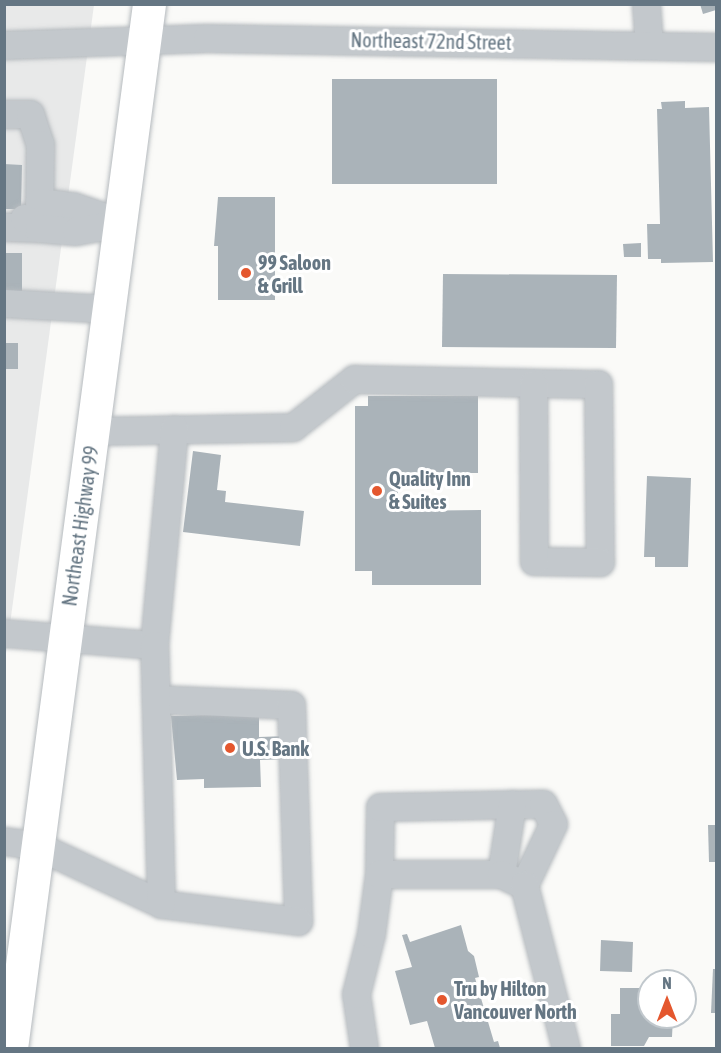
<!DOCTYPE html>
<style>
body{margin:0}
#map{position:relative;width:721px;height:1053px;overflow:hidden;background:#fafaf8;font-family:"Asap Condensed",sans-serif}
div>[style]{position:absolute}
.built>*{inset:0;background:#e8e9e9}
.building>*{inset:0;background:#aab3b9}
.roads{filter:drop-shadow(0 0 2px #b5babe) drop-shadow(0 0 2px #b5babe)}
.minor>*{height:27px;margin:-13.5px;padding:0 13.5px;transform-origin:13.5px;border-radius:13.5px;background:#c3c8cc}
.major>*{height:33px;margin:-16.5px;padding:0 16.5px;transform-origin:16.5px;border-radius:16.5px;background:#fff}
.dots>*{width:16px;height:16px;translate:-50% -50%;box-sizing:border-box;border:3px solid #fff;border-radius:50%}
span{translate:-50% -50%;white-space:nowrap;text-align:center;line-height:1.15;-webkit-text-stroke:6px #fff;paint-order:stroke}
.street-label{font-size:20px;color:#657683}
.poi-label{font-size:20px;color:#657683;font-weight:700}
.left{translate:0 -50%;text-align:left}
.frame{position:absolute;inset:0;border:6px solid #657683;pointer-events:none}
.north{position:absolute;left:637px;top:969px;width:60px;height:60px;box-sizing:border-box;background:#fff;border:2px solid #c1c8cd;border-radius:50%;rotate:0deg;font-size:16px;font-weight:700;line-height:24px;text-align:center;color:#657683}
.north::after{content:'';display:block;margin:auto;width:21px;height:27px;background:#e4572e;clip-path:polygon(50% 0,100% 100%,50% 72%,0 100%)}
</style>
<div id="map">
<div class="built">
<i style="clip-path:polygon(5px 5px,94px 5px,5px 661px)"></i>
</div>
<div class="building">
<i style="clip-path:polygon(700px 4px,716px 4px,716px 10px,703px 14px)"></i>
<i style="clip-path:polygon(332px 79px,497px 79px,497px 184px,332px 184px)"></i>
<i style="clip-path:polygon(685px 101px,685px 108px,709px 107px,713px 262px,661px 263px,661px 259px,648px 259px,647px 224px,660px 224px,657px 109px,662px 109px,661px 102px)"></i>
<i style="clip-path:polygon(4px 164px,22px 165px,21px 209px,4px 209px)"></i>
<i style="clip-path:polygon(218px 197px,275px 197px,275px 300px,218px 300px,218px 246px,214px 246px)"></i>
<i style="clip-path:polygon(641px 243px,641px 257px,624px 257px,623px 244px)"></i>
<i style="clip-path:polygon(4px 253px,22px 253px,22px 296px,4px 296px)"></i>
<i style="clip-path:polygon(443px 274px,617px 275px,616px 348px,442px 347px)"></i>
<i style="clip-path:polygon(4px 343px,18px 343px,18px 369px,4px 369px)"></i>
<i style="clip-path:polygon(368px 396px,478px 396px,478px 473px,398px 473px,398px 511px,481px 510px,481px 585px,372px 585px,372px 571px,355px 571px,355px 406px,368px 406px)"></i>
<i style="clip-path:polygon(193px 451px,221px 455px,217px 490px,226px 491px,225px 502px,304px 511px,300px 546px,183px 532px)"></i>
<i style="clip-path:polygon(647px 476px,691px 478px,688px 567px,655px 567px,655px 557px,644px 557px)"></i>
<i style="clip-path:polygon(259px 714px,259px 737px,288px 736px,289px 759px,260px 760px,261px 787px,204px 788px,204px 779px,177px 780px,171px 716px)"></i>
<i style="clip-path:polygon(708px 825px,716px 825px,716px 862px,709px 862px)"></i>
<i style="clip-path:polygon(461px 925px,468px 951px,474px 956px,479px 977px,475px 978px,494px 1042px,498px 1041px,500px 1048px,435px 1048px,427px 1021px,410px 1025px,395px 971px,412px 967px,402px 935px,407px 934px,410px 942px)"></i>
<i style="clip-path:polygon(601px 940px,633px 942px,632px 972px,600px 971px)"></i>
<i style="clip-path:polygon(713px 969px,716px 969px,716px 1013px,711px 1013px)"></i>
<i style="clip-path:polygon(620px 988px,647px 988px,649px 1017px,673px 1017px,672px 1037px,649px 1037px,644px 1046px,611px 1046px,611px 1014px,620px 1014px)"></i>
</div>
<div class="roads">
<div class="minor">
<i style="left:646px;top:4px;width:41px;rotate:85.8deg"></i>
<i style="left:4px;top:45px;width:203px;rotate:-2deg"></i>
<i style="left:207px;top:38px;width:509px;rotate:1.01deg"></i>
<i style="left:4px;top:114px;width:26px"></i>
<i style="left:30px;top:114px;width:32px;rotate:72deg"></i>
<i style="left:40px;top:144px;width:84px;rotate:90.7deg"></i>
<i style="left:39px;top:228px;width:35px;rotate:-178deg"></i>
<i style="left:39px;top:202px;width:34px;rotate:7deg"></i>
<i style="left:73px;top:206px;width:49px;rotate:19.2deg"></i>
<i style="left:24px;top:218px;width:18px;rotate:34deg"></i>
<i style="left:39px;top:228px;width:37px;rotate:5deg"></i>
<i style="left:76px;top:231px;width:45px;rotate:-10.3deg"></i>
<i style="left:4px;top:303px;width:105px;rotate:3.3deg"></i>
<i style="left:93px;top:431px;width:200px;rotate:-1.1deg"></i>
<i style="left:293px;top:427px;width:78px;rotate:-38.2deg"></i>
<i style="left:354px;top:379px;width:244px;rotate:1.2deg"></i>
<i style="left:598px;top:384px;width:178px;rotate:89.4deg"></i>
<i style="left:600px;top:562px;width:66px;rotate:-179.1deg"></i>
<i style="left:534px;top:561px;width:177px;rotate:-90.3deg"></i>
<i style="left:4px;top:633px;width:150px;rotate:4.6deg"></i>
<i style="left:154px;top:645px;width:217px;rotate:-84.7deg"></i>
<i style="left:156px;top:699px;width:135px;rotate:2.5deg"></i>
<i style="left:291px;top:705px;width:216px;rotate:88.1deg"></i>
<i style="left:298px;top:921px;width:138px;rotate:-172.9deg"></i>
<i style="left:4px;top:841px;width:34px;rotate:8deg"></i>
<i style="left:38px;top:846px;width:136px;rotate:25.2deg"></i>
<i style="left:161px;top:904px;width:259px;rotate:-91.5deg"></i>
<i style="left:379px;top:874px;width:67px;rotate:-89.1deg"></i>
<i style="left:380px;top:807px;width:163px;rotate:-1.1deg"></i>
<i style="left:543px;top:804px;width:22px;rotate:63deg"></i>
<i style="left:553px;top:824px;width:68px;rotate:115.4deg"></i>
<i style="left:501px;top:874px;width:71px;rotate:-81.1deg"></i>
<i style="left:364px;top:1048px;width:55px;rotate:-98.4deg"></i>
<i style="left:356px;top:994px;width:62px;rotate:-76deg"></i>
<i style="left:371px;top:934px;width:61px;rotate:-82.4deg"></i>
<i style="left:379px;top:874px;width:122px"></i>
<i style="left:501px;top:874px;width:25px;rotate:26deg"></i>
<i style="left:524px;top:885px;width:168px;rotate:75.6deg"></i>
</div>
<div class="major">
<i style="left:11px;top:1048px;width:1053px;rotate:-82.47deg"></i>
</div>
</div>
<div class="dots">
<i style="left:246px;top:273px;background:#e4572e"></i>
<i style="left:377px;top:491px;background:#e4572e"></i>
<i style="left:230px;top:748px;background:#e4572e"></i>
<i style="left:442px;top:1000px;background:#e4572e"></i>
</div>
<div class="street-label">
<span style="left:431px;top:41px;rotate:1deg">Northeast 72nd Street</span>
<span style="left:80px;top:526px;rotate:-82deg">Northeast Highway 99</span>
</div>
<div class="poi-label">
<span class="left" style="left:258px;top:274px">99 Saloon<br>&amp; Grill</span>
<span class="left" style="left:389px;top:490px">Quality Inn<br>&amp; Suites</span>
<span class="left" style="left:242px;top:748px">U.S. Bank</span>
<span class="left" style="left:454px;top:1000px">Tru by Hilton<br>Vancouver North</span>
</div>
<div class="frame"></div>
<div class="north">N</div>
</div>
